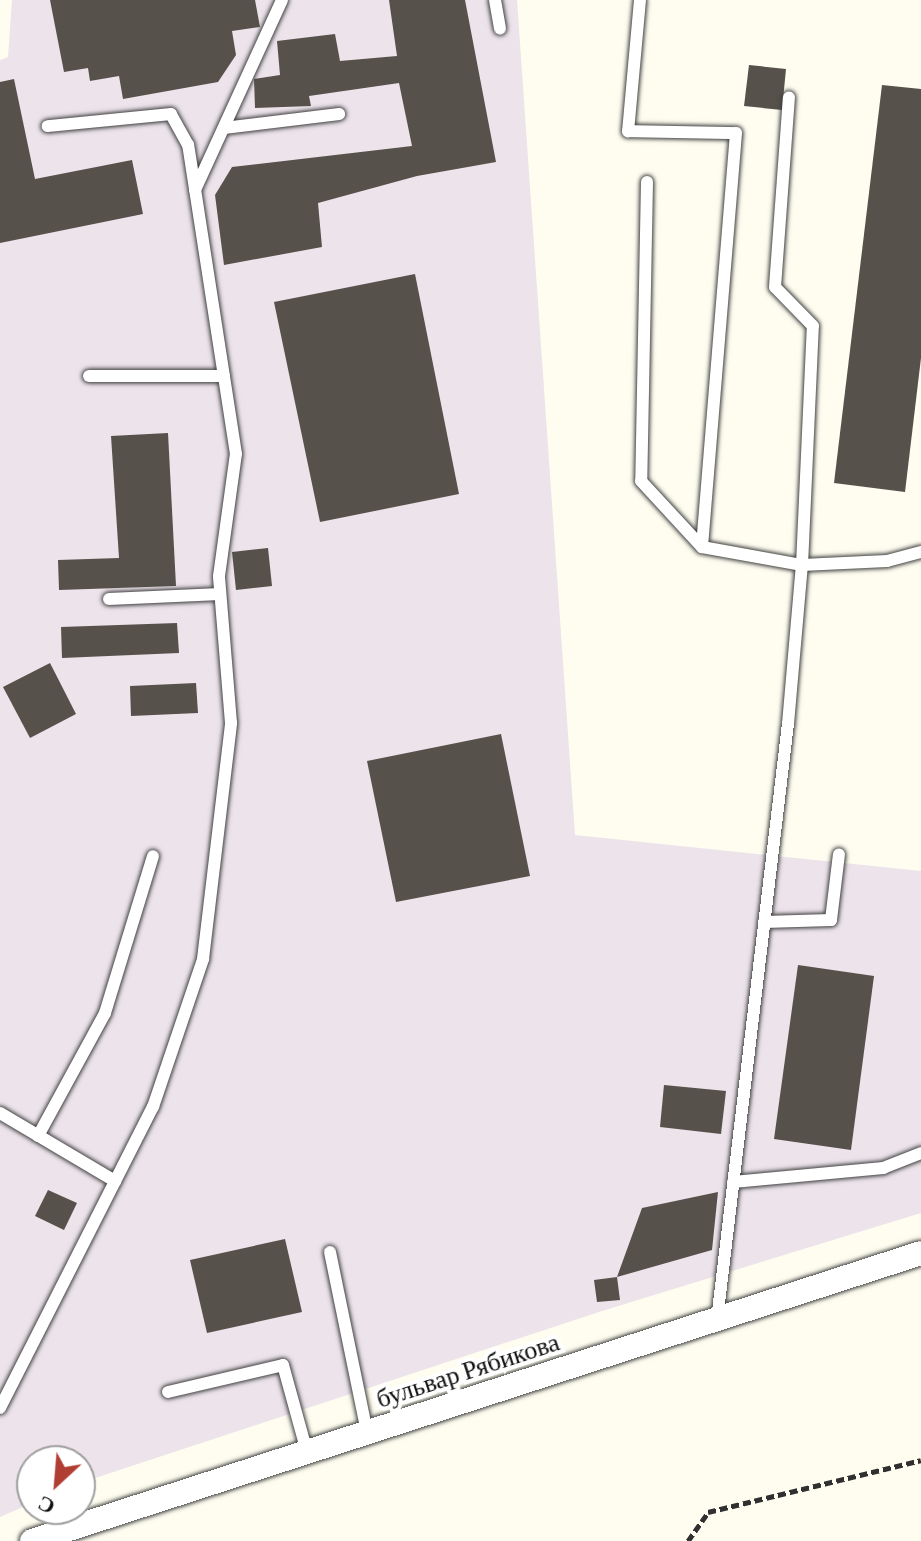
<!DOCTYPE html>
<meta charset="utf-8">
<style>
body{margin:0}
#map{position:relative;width:921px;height:1541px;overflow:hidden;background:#fefdf0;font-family:"Crimson Pro",serif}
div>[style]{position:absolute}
.industrial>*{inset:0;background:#ece3eb}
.building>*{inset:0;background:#56514b}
.path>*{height:5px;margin-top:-2.5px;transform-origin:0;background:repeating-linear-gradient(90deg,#303030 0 8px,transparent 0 12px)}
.roads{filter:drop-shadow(0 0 2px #414141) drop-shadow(0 0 2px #414141)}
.service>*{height:12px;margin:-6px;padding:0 6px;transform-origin:6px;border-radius:6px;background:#fff}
.minor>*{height:24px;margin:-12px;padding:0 12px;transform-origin:12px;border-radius:12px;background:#fff}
span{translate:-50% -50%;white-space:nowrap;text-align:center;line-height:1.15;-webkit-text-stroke:8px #fff;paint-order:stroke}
.street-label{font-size:26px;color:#0e0e0e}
.north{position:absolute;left:16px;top:1445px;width:80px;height:80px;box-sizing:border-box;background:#fff;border:2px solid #9f9f9f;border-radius:50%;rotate:206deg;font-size:22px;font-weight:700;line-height:32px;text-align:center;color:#0e0e0e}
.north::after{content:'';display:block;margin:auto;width:28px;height:36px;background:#b13e33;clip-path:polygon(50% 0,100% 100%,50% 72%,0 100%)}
</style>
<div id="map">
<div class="industrial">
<i style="clip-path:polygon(12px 0,517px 0,575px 835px,921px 871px,921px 1213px,602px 1311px,80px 1483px,80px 1461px,32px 1461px,32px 1503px,0 1517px,0 60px,8px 57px)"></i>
</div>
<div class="building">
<i style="clip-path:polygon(50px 0,255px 0,260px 27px,232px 31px,236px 55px,218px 82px,123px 99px,119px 76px,90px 81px,88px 68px,64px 72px)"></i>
<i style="clip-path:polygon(389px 0,465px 0,496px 162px,417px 176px,318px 203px,322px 247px,224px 265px,215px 195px,232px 167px,412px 146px,399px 83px,309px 96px,311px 106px,255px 108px,254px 79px,280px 75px,277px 41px,335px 34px,340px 61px,397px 56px)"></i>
<i style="clip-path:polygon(749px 65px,786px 69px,782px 110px,744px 106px)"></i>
<i style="clip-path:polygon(14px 79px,35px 179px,132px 160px,143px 214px,0 243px,0 82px)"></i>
<i style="clip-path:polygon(882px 85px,921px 89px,921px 358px,905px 492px,834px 483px)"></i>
<i style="clip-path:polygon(415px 274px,459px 494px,320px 522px,274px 302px)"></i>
<i style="clip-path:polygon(168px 433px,176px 586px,59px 590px,58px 560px,119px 558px,111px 436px)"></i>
<i style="clip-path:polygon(268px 548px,272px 586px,236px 590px,232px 552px)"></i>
<i style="clip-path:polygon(177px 623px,179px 653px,62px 658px,61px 627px)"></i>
<i style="clip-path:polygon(50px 663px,76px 714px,30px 738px,3px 687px)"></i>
<i style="clip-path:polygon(196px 683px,198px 713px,131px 716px,130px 686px)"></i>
<i style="clip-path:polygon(501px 734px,530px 876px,396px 902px,367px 761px)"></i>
<i style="clip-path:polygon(798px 965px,874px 976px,851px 1150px,774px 1139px)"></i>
<i style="clip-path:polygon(664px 1085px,726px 1091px,721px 1134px,660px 1127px)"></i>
<i style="clip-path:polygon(48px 1190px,77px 1203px,64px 1230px,35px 1216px)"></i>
<i style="clip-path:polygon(718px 1192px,712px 1250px,617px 1277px,620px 1300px,597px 1302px,594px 1280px,617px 1277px,642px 1208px)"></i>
<i style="clip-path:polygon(285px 1239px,302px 1312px,207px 1333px,190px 1260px)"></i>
</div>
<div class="path">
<i style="left:688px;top:1541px;width:35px;rotate:-55deg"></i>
<i style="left:708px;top:1512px;width:219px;rotate:-13.7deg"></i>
</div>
<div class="roads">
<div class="service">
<i style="left:495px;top:0;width:29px;rotate:80deg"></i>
<i style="left:640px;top:0;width:132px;rotate:95.2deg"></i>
<i style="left:628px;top:131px;width:108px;rotate:1.1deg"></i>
<i style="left:736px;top:133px;width:415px;rotate:94.7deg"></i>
<i style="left:224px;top:128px;width:116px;rotate:-6.9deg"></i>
<i style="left:647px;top:182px;width:299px;rotate:91.1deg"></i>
<i style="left:641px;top:481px;width:90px;rotate:47.3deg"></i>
<i style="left:702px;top:547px;width:102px;rotate:10.2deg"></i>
<i style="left:802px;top:565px;width:85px;rotate:-2.7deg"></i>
<i style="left:887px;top:561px;width:35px;rotate:-15deg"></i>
<i style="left:195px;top:190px;width:209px;rotate:-65.4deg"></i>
<i style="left:89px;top:376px;width:135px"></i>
<i style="left:109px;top:599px;width:111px;rotate:-2.6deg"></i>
<i style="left:764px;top:922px;width:67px;rotate:-1.7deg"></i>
<i style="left:831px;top:920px;width:66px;rotate:-83.1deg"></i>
<i style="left:0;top:1113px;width:134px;rotate:30.6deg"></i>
<i style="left:38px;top:1136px;width:140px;rotate:-61.4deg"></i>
<i style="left:105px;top:1013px;width:164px;rotate:-73deg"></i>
<i style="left:733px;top:1182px;width:151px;rotate:-5.3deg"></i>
<i style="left:883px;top:1168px;width:41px;rotate:-21.5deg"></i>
<i style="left:330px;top:1252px;width:185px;rotate:78.4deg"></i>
<i style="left:717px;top:1320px;width:600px;rotate:-83.21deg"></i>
<i style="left:788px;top:724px;width:160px;rotate:-85deg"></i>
<i style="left:802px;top:565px;width:239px;rotate:-87.4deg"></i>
<i style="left:813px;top:326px;width:54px;rotate:-134.3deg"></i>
<i style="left:775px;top:287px;width:190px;rotate:-85.8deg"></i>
<i style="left:168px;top:1392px;width:118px;rotate:-13.2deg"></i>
<i style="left:283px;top:1365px;width:90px;rotate:74.6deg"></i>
<i style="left:0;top:1408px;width:338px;rotate:-63.1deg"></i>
<i style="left:153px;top:1107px;width:156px;rotate:-71.3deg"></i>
<i style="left:203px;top:959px;width:238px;rotate:-83.2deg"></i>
<i style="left:231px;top:723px;width:147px;rotate:-94.7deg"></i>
<i style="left:219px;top:576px;width:123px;rotate:-82.1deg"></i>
<i style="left:236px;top:454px;width:313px;rotate:-98.8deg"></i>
<i style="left:188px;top:145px;width:35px;rotate:-119deg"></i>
<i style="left:171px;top:114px;width:124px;rotate:174.4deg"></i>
</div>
<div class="minor">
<i style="left:32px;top:1541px;width:934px;rotate:-17.95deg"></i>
</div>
</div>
<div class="street-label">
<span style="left:468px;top:1371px;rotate:-18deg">бульвар Рябикова</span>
</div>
<div class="north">С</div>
</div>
